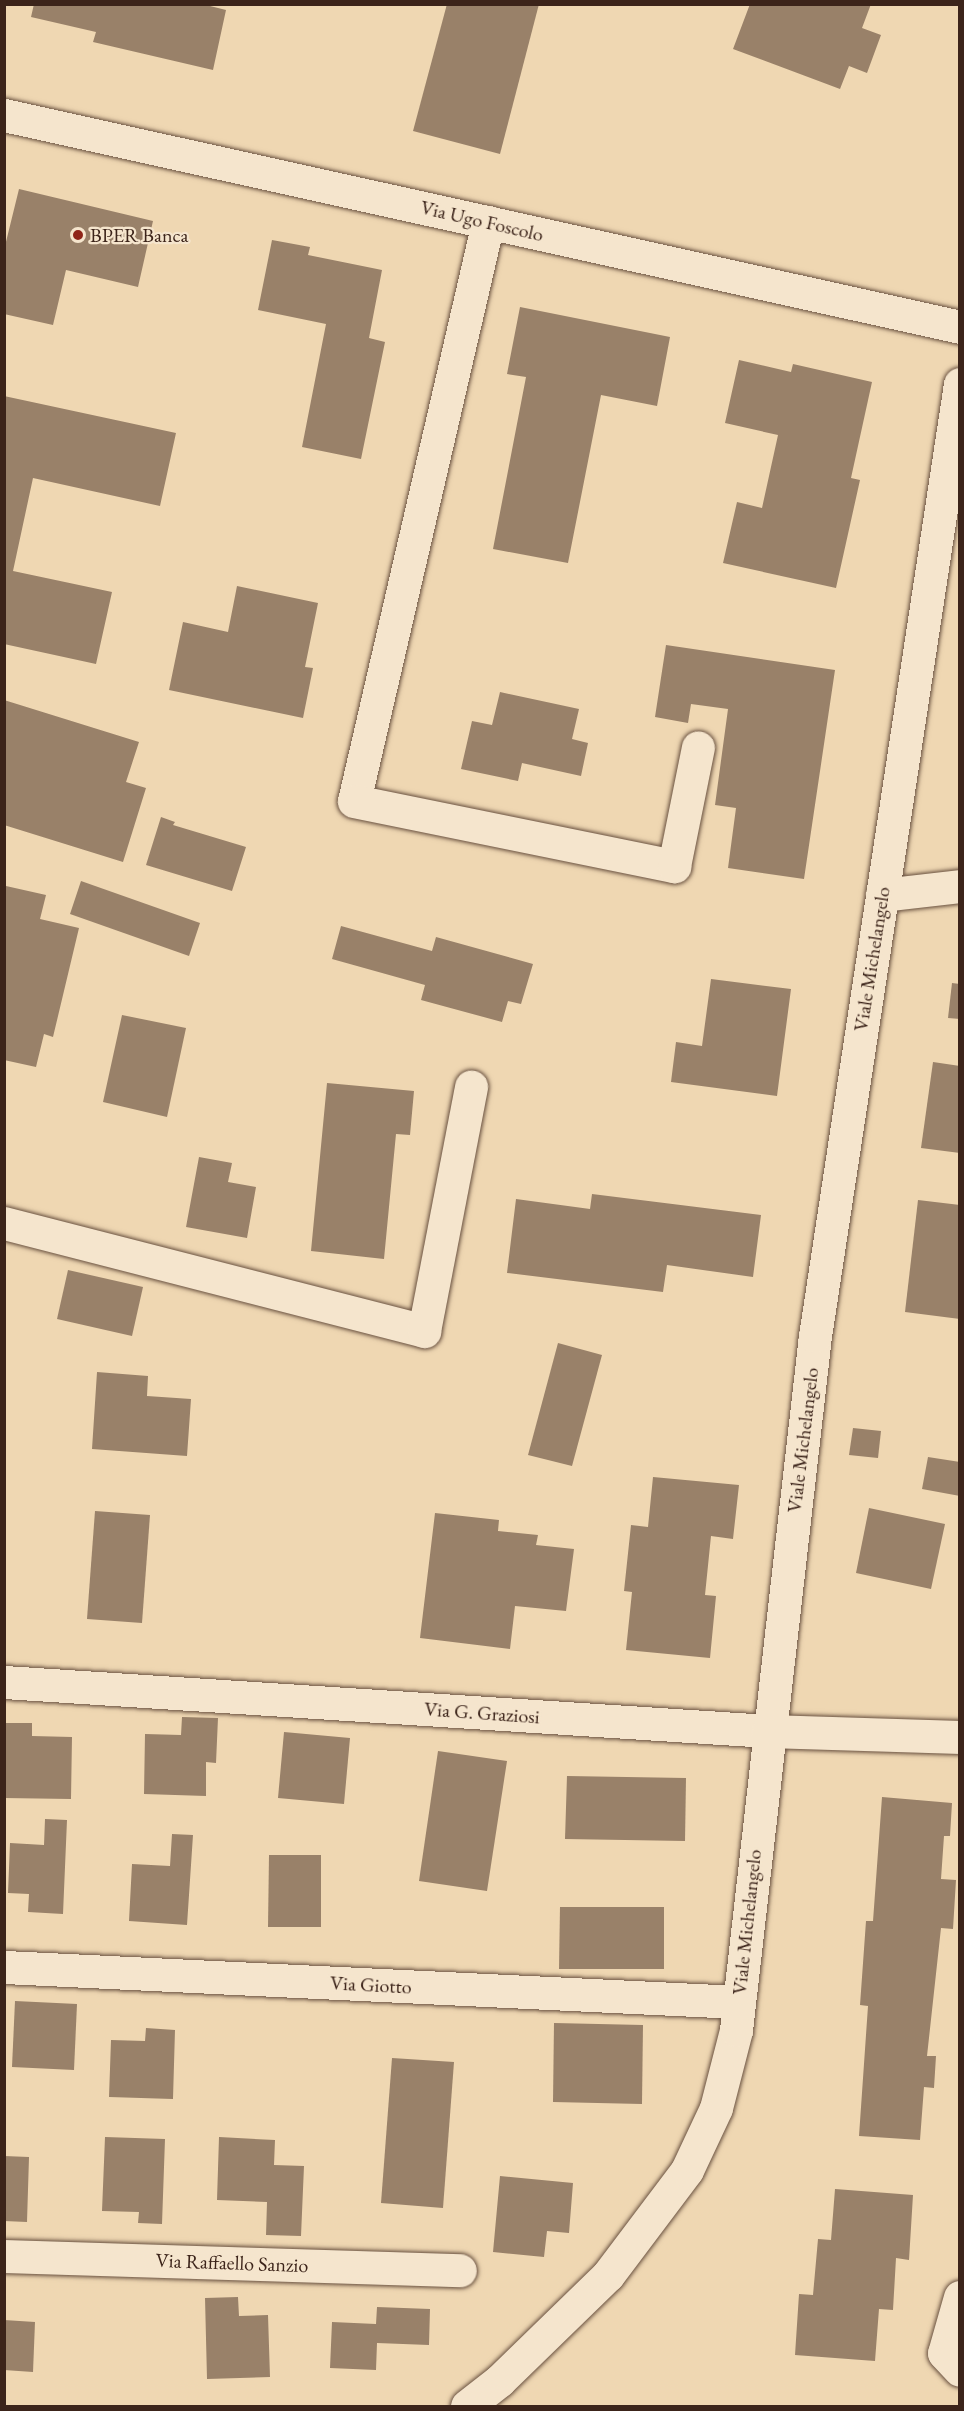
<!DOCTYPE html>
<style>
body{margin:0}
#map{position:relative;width:964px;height:2411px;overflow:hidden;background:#efd7b2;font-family:"EB Garamond",serif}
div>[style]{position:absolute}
.building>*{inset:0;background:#998169}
.roads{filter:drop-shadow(0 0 2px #695140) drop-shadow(0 0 2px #695140)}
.minor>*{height:33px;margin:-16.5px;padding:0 16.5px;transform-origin:16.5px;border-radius:16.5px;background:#f5e5cd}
.dots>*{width:16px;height:16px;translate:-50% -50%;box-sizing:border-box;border:3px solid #f5e5cd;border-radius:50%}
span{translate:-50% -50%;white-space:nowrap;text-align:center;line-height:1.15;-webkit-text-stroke:4.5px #f5e5cd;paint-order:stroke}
.street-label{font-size:20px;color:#3c241a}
.poi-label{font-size:20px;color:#3c241a}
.left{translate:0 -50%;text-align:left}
.frame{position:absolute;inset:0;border:6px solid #3c241a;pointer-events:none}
</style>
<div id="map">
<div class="building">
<i style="clip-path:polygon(34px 4px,202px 4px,226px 10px,213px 70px,93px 42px,96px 32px,31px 17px)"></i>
<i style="clip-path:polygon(447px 4px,539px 4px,500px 154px,413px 131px)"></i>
<i style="clip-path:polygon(750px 4px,871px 4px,862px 28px,881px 35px,867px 73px,849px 66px,840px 89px,733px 49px)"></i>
<i style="clip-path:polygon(19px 189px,153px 221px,138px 287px,66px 270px,53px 325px,4px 314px,4px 250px)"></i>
<i style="clip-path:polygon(272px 240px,310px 247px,308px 255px,382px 270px,369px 338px,385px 342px,361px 459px,302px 447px,326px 324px,258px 310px)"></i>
<i style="clip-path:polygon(520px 307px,670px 337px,657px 406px,601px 395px,568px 563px,493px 549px,526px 377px,507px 374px)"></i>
<i style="clip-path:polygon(739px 360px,791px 372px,793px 364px,872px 382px,851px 478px,860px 480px,836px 588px,723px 563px,737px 502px,762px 508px,778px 435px,725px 423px)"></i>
<i style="clip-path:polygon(4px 396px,176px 433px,160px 506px,33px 478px,13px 571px,112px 592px,96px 664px,4px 644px)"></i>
<i style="clip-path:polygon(237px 586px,318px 603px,305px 667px,313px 668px,303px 718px,169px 690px,183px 622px,228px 632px)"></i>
<i style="clip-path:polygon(666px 645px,835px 670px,804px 879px,728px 868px,736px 808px,715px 805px,728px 709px,691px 704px,688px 723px,655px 717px)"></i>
<i style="clip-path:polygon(500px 692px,579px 709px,572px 739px,588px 743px,581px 776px,522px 763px,518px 781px,461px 769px,472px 721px,492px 725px)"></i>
<i style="clip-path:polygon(4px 700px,139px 742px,126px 782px,146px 788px,123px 862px,4px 825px)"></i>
<i style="clip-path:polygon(161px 817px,175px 822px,173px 825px,246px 847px,232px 891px,146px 865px)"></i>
<i style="clip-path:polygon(81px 881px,200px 923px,189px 956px,70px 914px)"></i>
<i style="clip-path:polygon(6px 886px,46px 895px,40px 919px,79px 928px,53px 1037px,44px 1034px,36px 1067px,4px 1060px)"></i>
<i style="clip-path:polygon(341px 926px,432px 951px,436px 937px,533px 964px,521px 1004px,508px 1001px,502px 1022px,421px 1000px,425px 985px,332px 959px)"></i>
<i style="clip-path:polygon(711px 979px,791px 989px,777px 1096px,671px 1082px,676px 1042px,702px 1046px)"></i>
<i style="clip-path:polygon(952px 983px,960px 984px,960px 1019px,948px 1018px)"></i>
<i style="clip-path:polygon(122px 1015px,186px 1028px,167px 1117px,103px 1102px)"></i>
<i style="clip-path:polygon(933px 1062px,960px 1066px,960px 1153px,921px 1148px)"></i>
<i style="clip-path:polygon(327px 1083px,414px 1091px,410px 1135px,396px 1134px,384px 1259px,311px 1251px)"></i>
<i style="clip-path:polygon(199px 1157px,232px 1163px,228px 1182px,256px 1187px,247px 1238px,186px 1227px)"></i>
<i style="clip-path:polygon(592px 1194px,761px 1215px,753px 1277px,667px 1265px,663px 1292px,507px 1273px,516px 1199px,590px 1209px)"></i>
<i style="clip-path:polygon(918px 1200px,960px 1205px,960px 1319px,905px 1312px)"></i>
<i style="clip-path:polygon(68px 1270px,143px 1287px,132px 1336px,57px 1319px)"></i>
<i style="clip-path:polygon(558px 1343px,602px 1355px,572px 1466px,528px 1455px)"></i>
<i style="clip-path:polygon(97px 1372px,148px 1376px,147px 1396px,191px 1399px,187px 1456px,92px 1449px)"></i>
<i style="clip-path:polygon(853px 1428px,881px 1431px,878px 1458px,849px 1455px)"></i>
<i style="clip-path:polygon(928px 1457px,960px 1462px,960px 1496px,922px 1489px)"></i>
<i style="clip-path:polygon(653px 1477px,739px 1485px,733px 1539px,711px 1536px,705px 1595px,716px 1596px,710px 1658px,626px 1650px,632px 1592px,624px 1591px,631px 1525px,648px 1527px)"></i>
<i style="clip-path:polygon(869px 1508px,945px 1524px,931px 1589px,856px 1573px)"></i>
<i style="clip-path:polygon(95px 1511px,150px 1515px,142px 1623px,87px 1619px)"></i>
<i style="clip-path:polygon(435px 1513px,499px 1520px,498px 1531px,538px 1535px,536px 1545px,574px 1549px,566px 1611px,515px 1606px,510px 1649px,420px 1638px)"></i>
<i style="clip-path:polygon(182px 1717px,218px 1718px,216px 1763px,206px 1762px,206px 1796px,144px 1794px,145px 1734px,181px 1735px)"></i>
<i style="clip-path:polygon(4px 1723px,32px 1723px,32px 1736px,72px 1737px,71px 1799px,4px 1798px)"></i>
<i style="clip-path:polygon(284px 1732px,350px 1738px,344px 1804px,278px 1798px)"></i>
<i style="clip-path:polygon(438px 1751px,507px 1761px,487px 1891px,419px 1881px)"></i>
<i style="clip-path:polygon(567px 1776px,686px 1778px,685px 1841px,565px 1839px)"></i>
<i style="clip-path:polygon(882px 1797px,952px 1803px,950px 1836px,944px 1836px,941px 1879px,956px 1880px,953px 1929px,941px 1928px,927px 2056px,936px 2056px,934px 2088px,924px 2087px,920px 2140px,859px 2136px,868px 2006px,860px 2005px,866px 1921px,873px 1921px)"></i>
<i style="clip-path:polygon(45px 1819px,67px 1820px,63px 1914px,28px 1912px,29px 1894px,8px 1893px,10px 1843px,44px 1845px)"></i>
<i style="clip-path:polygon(172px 1834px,193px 1835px,187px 1925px,129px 1921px,132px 1864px,170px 1866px)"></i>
<i style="clip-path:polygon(269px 1855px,321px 1855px,321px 1927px,268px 1927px)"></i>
<i style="clip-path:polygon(560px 1907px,664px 1907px,664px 1969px,559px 1969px)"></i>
<i style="clip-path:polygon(15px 2001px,77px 2004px,74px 2070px,12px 2067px)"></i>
<i style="clip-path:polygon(554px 2023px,643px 2025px,642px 2104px,553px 2102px)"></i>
<i style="clip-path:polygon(146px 2028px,175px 2030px,173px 2099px,109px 2097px,111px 2040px,145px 2041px)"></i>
<i style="clip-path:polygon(392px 2058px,454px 2062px,443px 2208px,381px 2203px)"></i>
<i style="clip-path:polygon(105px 2137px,165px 2139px,162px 2224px,138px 2223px,139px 2212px,102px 2211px)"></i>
<i style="clip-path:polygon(219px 2137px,275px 2140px,274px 2165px,304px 2166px,301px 2236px,266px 2235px,267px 2202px,217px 2200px)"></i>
<i style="clip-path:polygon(4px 2156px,29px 2157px,27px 2222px,4px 2221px)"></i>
<i style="clip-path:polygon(500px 2176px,573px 2183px,569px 2233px,547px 2231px,544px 2257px,493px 2252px)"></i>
<i style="clip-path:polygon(835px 2189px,913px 2195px,909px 2260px,896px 2258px,893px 2310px,879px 2309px,875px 2361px,795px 2355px,799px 2294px,813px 2295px,818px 2239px,831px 2240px)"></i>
<i style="clip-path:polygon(238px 2297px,239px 2316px,268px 2315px,270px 2377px,207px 2379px,205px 2298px)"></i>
<i style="clip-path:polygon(377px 2307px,430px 2309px,429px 2345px,377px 2343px,376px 2370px,330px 2368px,332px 2322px,376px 2324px)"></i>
<i style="clip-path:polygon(4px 2320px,35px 2322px,33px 2372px,4px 2370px)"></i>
</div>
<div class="roads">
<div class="minor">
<i style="left:4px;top:115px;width:979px;rotate:12.5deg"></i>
<i style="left:488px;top:222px;width:594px;rotate:103.03deg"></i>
<i style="left:354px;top:801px;width:327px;rotate:11.5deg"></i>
<i style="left:674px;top:866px;width:121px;rotate:-78.6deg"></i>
<i style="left:882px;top:895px;width:79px;rotate:-6.6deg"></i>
<i style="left:4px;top:1223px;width:434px;rotate:14.4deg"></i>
<i style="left:424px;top:1331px;width:249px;rotate:-79.1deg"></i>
<i style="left:4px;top:1682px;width:766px;rotate:3.67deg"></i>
<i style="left:768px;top:1731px;width:192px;rotate:1.8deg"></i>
<i style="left:4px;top:1967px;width:735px;rotate:2.73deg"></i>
<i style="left:4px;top:2256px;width:456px;rotate:1.8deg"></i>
<i style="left:960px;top:2297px;width:58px;rotate:105.9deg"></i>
<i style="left:944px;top:2353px;width:23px;rotate:47deg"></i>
<i style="left:467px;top:2406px;width:41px;rotate:-38deg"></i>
<i style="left:499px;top:2381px;width:152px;rotate:-44.2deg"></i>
<i style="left:608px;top:2275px;width:131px;rotate:-53deg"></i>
<i style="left:687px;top:2170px;width:68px;rotate:-64.9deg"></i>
<i style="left:716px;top:2108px;width:81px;rotate:-75.6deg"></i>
<i style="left:736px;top:2030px;width:698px;rotate:-83.51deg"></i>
<i style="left:815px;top:1336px;width:963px;rotate:-81.34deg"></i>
</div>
</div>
<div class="dots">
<i style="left:78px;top:235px;background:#8f2418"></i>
</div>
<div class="street-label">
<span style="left:482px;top:221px;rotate:13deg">Via Ugo Foscolo</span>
<span style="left:872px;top:959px;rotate:-81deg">Viale Michelangelo</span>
<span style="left:803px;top:1440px;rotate:-83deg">Viale Michelangelo</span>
<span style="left:482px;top:1713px;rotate:4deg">Via G. Graziosi</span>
<span style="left:747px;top:1922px;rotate:-84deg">Viale Michelangelo</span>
<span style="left:371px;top:1985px;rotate:3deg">Via Giotto</span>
<span style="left:232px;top:2263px;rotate:2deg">Via Raffaello Sanzio</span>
</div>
<div class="poi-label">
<span class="left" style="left:90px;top:235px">BPER Banca</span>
</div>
<div class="frame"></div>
</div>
